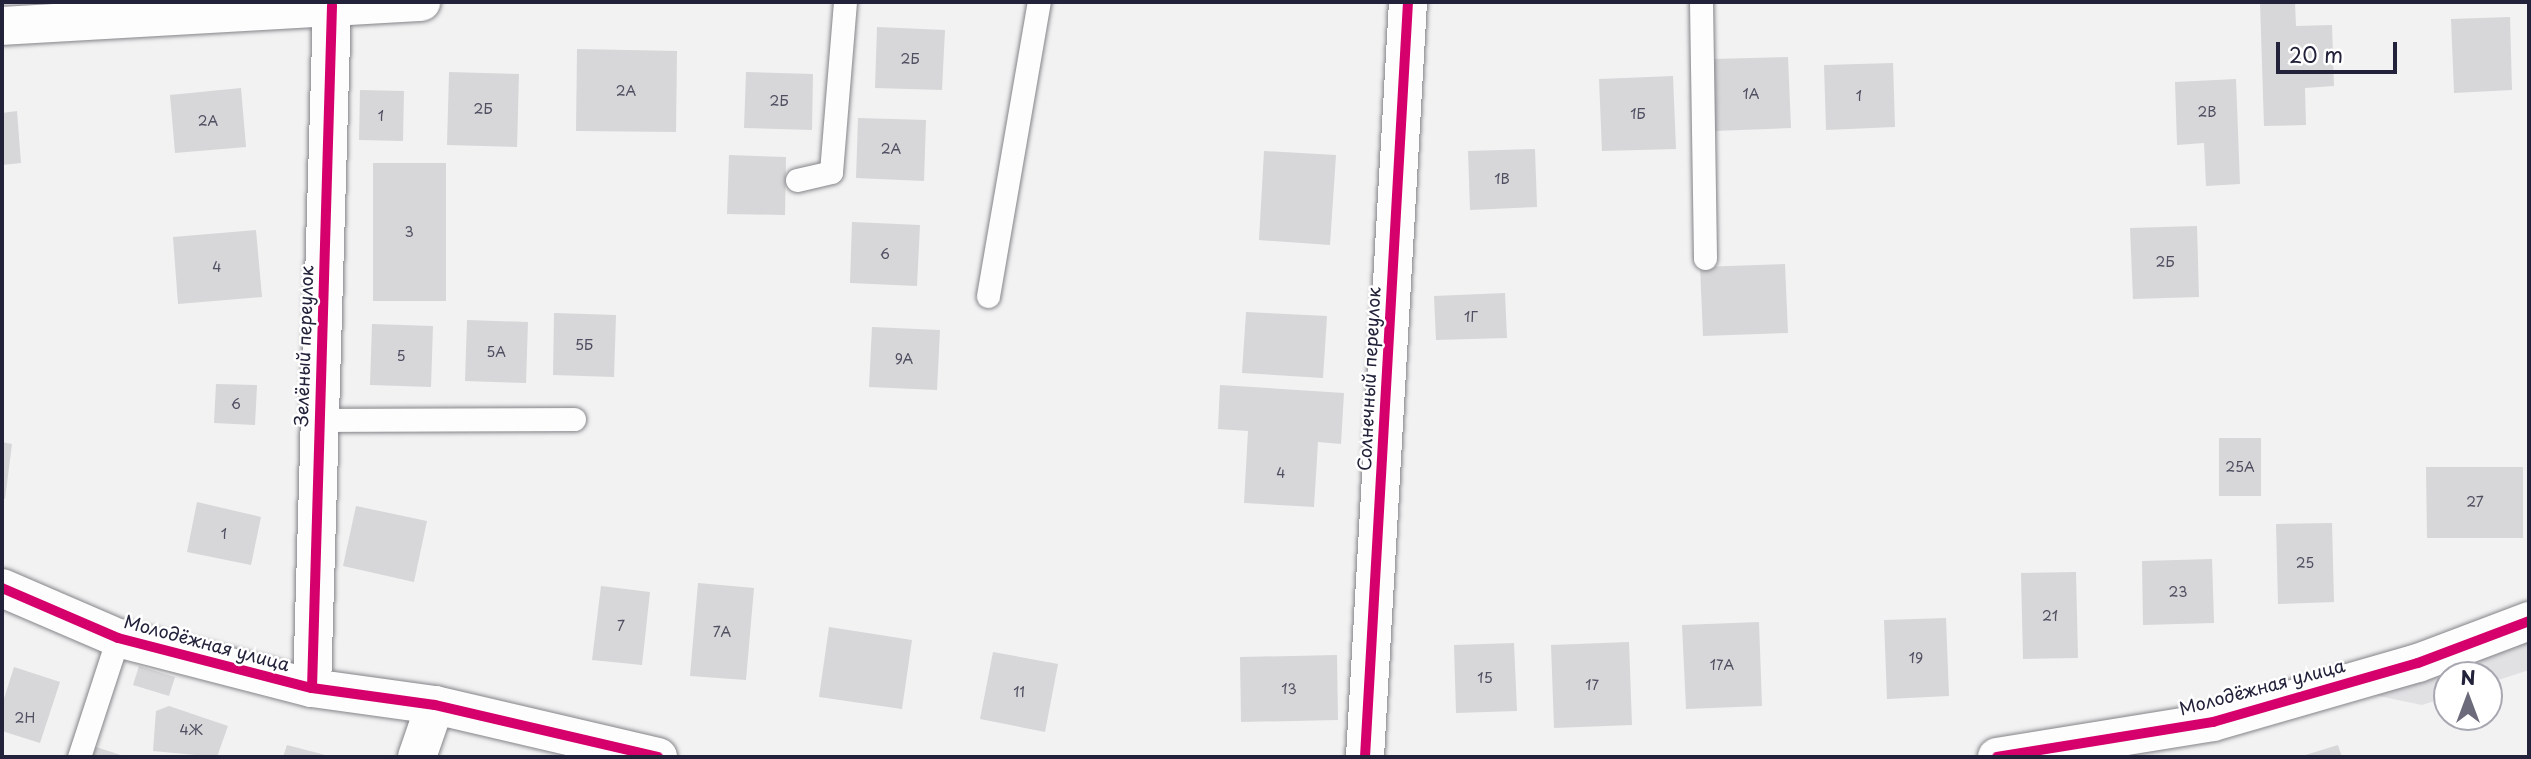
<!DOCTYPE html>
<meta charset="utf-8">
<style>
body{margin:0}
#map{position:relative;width:2531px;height:759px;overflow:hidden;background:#f2f2f3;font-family:"Playpen Sans",sans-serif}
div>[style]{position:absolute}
.green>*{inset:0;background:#e1e1e4}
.building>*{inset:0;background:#d7d7d9}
.roads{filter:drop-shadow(0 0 2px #848489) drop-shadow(0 0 2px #848489)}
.service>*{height:23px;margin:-11.5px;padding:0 11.5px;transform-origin:11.5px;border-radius:11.5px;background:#fdfdfd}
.minor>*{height:38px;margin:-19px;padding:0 19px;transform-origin:19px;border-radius:19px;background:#fdfdfd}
.cycleway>*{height:10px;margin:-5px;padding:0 5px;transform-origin:5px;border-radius:5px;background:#d6006c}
span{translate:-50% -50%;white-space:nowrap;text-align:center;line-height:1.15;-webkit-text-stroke:5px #fff;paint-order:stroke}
.number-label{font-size:14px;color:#4f4f62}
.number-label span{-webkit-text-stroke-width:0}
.street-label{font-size:18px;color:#22223b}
.frame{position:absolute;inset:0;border:4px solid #22223b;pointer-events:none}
.north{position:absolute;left:2433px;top:661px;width:70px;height:70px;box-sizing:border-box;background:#fff;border:2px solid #a7a7b1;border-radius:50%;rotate:0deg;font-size:19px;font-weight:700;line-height:28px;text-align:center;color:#22223b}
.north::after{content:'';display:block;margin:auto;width:24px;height:32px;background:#6b6b7b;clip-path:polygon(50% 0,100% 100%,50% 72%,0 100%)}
.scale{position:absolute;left:2276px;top:42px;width:121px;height:32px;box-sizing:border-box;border:4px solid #22223b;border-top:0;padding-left:9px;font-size:21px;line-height:24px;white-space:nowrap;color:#22223b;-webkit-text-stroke:5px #fff;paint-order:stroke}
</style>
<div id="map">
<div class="green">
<i style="clip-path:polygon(2529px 639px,2529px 670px,2489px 683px,2489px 675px,2447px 675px,2447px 697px,2422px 705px,2374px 695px)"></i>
</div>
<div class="building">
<i style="clip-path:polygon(2260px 2px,2295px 2px,2296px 26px,2332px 25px,2334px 86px,2305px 88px,2306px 125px,2264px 126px)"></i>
<i style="clip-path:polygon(2510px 17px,2512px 90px,2454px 93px,2451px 19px)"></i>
<i style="clip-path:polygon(877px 27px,945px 30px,942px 90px,875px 88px)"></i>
<i style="clip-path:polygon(577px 49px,677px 51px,676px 132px,576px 131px)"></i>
<i style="clip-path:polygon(1788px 57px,1791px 128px,1715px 131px,1712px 59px)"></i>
<i style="clip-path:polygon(1893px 63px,1895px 127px,1826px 130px,1824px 65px)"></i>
<i style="clip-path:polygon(449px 72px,519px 74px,517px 147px,447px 145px)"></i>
<i style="clip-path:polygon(746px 72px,813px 74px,812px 130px,744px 128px)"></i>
<i style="clip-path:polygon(1673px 76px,1676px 149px,1602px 151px,1599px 79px)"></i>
<i style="clip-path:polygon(2236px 79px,2240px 184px,2206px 186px,2204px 143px,2177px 145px,2175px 82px)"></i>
<i style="clip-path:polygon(241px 88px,246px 147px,175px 153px,170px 95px)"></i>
<i style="clip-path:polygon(360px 90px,404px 91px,403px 141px,359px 140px)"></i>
<i style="clip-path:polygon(17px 111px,21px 163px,2px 165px,2px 113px)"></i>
<i style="clip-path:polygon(858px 118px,926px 120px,924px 181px,856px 178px)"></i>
<i style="clip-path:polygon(1535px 149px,1537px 207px,1470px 210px,1468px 151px)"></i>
<i style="clip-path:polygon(1264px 151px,1336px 155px,1330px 245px,1259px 240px)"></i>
<i style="clip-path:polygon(729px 155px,786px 157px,785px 215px,727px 214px)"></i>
<i style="clip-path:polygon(373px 163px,446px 163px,446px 301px,373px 301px)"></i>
<i style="clip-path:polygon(852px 222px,920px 225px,917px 286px,850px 283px)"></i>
<i style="clip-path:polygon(2197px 226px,2199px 297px,2133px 299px,2130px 228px)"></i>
<i style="clip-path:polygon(256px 230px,262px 297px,178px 304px,173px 237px)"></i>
<i style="clip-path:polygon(1785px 264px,1788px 333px,1703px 336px,1700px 267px)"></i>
<i style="clip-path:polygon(1505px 293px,1507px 338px,1436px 340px,1434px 296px)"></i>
<i style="clip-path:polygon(1246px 312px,1327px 316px,1323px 378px,1242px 373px)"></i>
<i style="clip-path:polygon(554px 313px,616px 315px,614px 377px,553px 375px)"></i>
<i style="clip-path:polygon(467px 320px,528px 322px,526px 383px,465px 381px)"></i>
<i style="clip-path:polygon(372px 324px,433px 326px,431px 387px,370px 385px)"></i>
<i style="clip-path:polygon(872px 327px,940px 330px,937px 390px,869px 387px)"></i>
<i style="clip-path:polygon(216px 384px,257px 385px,255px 425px,214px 423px)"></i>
<i style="clip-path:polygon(1220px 385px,1344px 393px,1341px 444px,1318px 442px,1314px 507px,1244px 503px,1248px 431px,1218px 429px)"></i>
<i style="clip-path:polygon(2219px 438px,2261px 438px,2261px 496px,2219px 496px)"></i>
<i style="clip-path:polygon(2px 442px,12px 444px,5px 499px,2px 499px)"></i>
<i style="clip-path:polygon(2426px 467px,2523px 467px,2523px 538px,2427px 538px)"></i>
<i style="clip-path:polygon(197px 502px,261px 517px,251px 565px,187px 552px)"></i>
<i style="clip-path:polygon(356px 506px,427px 521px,414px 582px,343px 566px)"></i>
<i style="clip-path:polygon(2332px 523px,2334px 602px,2278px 604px,2276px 524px)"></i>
<i style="clip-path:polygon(2212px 559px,2214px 623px,2143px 625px,2142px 561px)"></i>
<i style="clip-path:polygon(2076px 572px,2078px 658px,2023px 659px,2021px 573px)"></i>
<i style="clip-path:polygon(698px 583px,754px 588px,746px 680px,690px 676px)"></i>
<i style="clip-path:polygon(601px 586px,650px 592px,642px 665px,592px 660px)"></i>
<i style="clip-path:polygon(1946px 618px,1949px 696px,1887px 699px,1884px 620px)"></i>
<i style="clip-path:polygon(1759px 622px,1762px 706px,1686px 709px,1682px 625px)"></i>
<i style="clip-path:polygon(829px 627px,912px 640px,902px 709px,819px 697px)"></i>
<i style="clip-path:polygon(1629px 642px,1632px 725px,1554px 728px,1551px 645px)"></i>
<i style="clip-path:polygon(1514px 643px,1517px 711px,1456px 713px,1454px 645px)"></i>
<i style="clip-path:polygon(993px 652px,1058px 664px,1045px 732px,980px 719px)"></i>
<i style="clip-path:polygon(1337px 655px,1338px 720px,1241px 722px,1240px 657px)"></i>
<i style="clip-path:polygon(139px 666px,175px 677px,169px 696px,133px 685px)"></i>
<i style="clip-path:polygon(14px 667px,60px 682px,40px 743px,2px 731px,2px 705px)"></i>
<i style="clip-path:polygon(169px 706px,228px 726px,217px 757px,153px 751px,156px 711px)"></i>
<i style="clip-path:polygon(287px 745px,329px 756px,329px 757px,283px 757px)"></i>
<i style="clip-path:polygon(2338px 745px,2342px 757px,2299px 757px)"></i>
<i style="clip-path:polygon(93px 746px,127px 757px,89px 757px)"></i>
</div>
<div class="roads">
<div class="service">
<i style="left:1701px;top:2px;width:256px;rotate:89.1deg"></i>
<i style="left:797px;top:180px;width:35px;rotate:-13deg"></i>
<i style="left:831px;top:172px;width:171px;rotate:-85.3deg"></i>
<i style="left:988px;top:296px;width:298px;rotate:-80.2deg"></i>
<i style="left:319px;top:420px;width:255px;rotate:-0.2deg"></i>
<i style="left:79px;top:757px;width:125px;rotate:-71.9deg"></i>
</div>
<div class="minor">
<i style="left:2px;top:26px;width:420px;rotate:-3.3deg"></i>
<i style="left:2px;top:588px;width:126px;rotate:23.3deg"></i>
<i style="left:118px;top:638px;width:200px;rotate:14.5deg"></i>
<i style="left:312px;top:688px;width:124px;rotate:7.9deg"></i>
<i style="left:435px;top:705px;width:229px;rotate:13.1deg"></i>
<i style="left:312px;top:688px;width:683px;rotate:-88.32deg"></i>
<i style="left:417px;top:757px;width:55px;rotate:-70.9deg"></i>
<i style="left:1365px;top:757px;width:756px;rotate:-86.74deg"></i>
<i style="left:1997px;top:757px;width:219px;rotate:-9.2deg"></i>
<i style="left:2213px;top:722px;width:213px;rotate:-16.1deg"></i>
<i style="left:2418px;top:663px;width:119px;rotate:-20.7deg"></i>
</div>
</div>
<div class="cycleway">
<i style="left:2px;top:588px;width:126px;rotate:23.3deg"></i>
<i style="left:118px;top:638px;width:200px;rotate:14.5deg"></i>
<i style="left:312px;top:688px;width:124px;rotate:7.9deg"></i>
<i style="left:435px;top:705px;width:229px;rotate:13.1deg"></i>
<i style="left:312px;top:688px;width:683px;rotate:-88.32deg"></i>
<i style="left:1365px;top:757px;width:756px;rotate:-86.74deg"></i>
<i style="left:1997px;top:757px;width:219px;rotate:-9.2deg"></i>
<i style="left:2213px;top:722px;width:213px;rotate:-16.1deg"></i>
<i style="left:2418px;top:663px;width:119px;rotate:-20.7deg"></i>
</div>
<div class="number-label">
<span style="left:910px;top:59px">2Б</span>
<span style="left:626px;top:91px">2A</span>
<span style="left:1751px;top:94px">1А</span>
<span style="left:1859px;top:96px">1</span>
<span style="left:779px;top:101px">2Б</span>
<span style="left:483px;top:109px">2Б</span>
<span style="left:2207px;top:112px">2В</span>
<span style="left:1638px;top:114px">1Б</span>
<span style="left:381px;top:116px">1</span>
<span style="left:208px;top:121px">2А</span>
<span style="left:891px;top:149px">2А</span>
<span style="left:1502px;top:179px">1В</span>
<span style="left:409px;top:232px">3</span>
<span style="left:885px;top:254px">6</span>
<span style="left:2165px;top:262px">2Б</span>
<span style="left:217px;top:267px">4</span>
<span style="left:1471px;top:317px">1Г</span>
<span style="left:584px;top:345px">5Б</span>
<span style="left:496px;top:352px">5А</span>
<span style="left:401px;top:356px">5</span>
<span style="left:904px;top:359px">9А</span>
<span style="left:236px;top:404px">6</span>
<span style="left:2240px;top:467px">25А</span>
<span style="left:1281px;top:473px">4</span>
<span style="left:2475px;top:502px">27</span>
<span style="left:224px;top:534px">1</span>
<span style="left:2305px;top:563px">25</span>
<span style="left:2178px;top:592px">23</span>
<span style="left:2050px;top:616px">21</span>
<span style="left:621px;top:626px">7</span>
<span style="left:722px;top:632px">7А</span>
<span style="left:1916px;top:658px">19</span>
<span style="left:1722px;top:665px">17А</span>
<span style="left:1485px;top:678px">15</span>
<span style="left:1592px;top:685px">17</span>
<span style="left:1289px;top:689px">13</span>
<span style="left:1019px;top:692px">11</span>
<span style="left:25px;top:718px">2Н</span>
<span style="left:191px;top:730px">4Ж</span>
</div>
<div class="street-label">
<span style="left:304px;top:346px;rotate:-88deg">Зелёный переулок</span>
<span style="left:1369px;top:379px;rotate:-87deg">Солнечный переулок</span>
<span style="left:207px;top:643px;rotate:15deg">Молодёжная улица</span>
<span style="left:2262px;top:687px;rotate:-15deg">Молодёжная улица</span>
</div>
<div class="frame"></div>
<div class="north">N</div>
<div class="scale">20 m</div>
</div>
